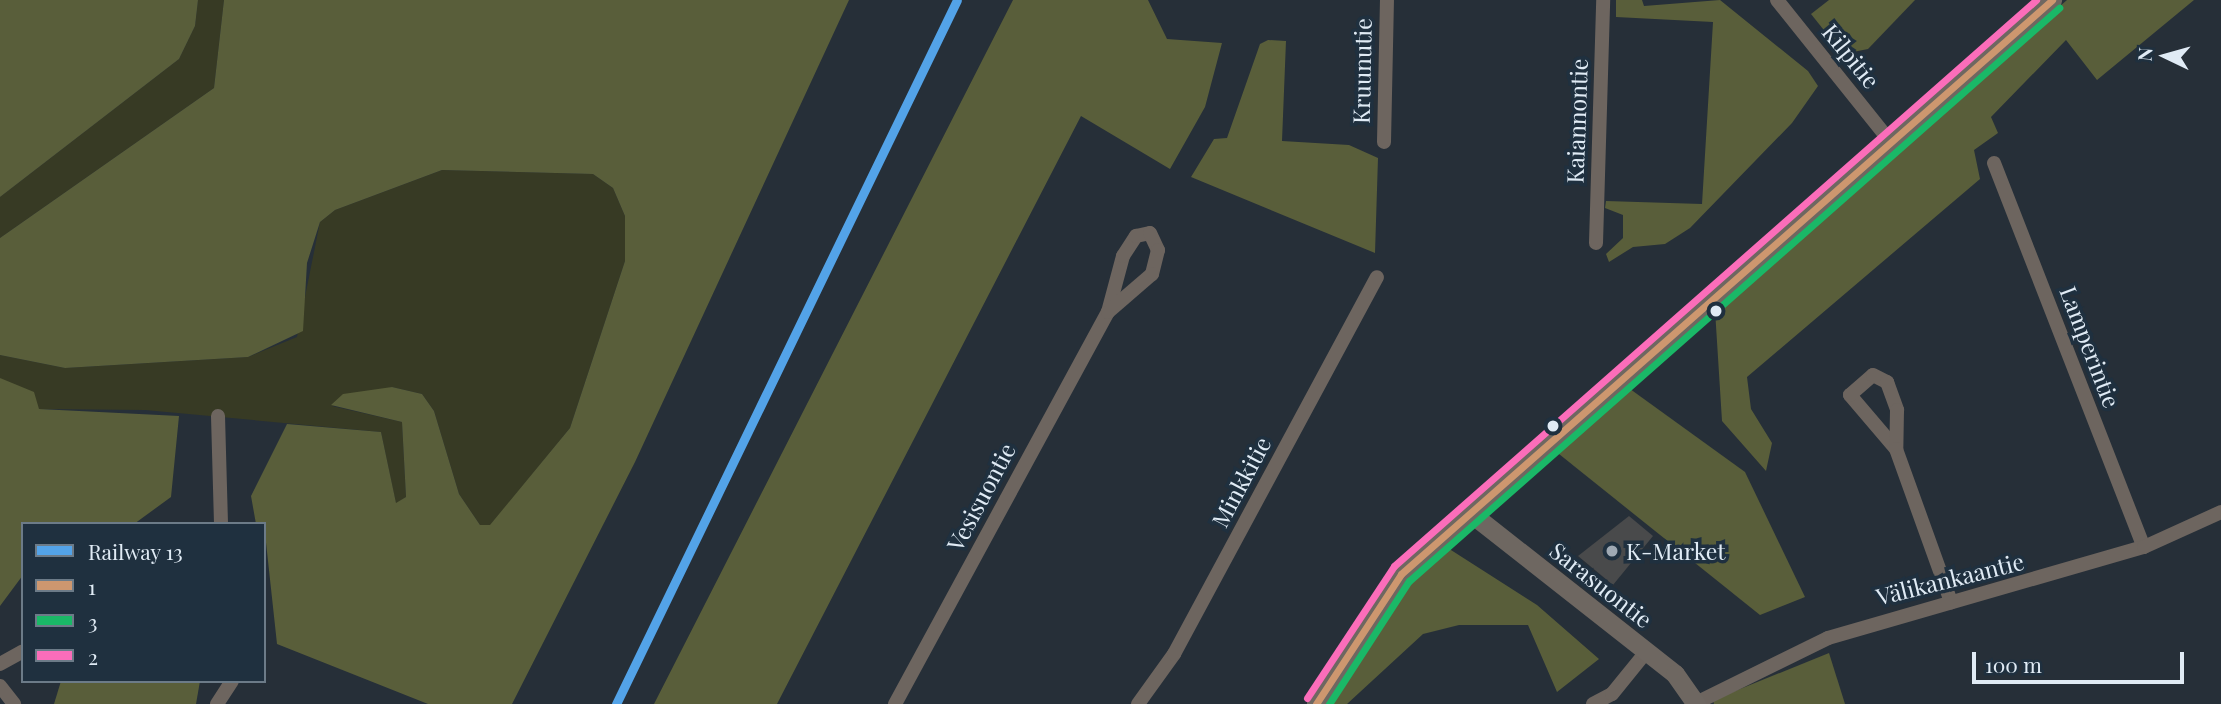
<!DOCTYPE html>
<meta charset="utf-8">
<style>
body{margin:0}
#map{position:relative;width:2221px;height:704px;overflow:hidden;background:#262f38;font-family:"Playfair Display",serif}
div>[style]{position:absolute}
.green>*{inset:0;background:#373a24}
.forest>*{inset:0;background:#595e3a}
.building>*{inset:0;background:#494a4b}
.street>*{height:14px;margin:-7px;padding:0 7px;transform-origin:7px;border-radius:7px;background:#6d655f}
.secondary>*{height:19px;margin:-9.5px;padding:0 9.5px;transform-origin:9.5px;border-radius:9.5px;background:#6e6761}
.bus-1>*{height:7px;margin:-3.5px;padding:0 3.5px;transform-origin:3.5px;border-radius:3.5px;background:#cd976f}
.bus-2>*{height:7px;margin:-3.5px;padding:0 3.5px;transform-origin:3.5px;border-radius:3.5px;background:#1ab867}
.bus-3>*{height:7px;margin:-3.5px;padding:0 3.5px;transform-origin:3.5px;border-radius:3.5px;background:#fb6dba}
.rail-1>*{height:9px;margin:-4.5px;padding:0 4.5px;transform-origin:4.5px;border-radius:4.5px;background:#53a3e8}
.dots>*{width:19px;height:19px;translate:-50% -50%;box-sizing:border-box;border:4px solid #1f303f;border-radius:50%}
span{translate:-50% -50%;white-space:nowrap;text-align:center;line-height:1.15;-webkit-text-stroke:7px #1f303f;paint-order:stroke}
.street-label{font-size:23px;color:#e0ebf5}
.poi-label{font-size:23px;color:#e0ebf5}
.left{translate:0 -50%;text-align:left}
.legend{position:absolute;left:21px;top:522px;width:245px;height:161px;box-sizing:border-box;background:#1f303f;border:2px solid #6c7b88;margin:0;padding:9px 12px;list-style:none;font-size:21px;color:#e0ebf5}
.legend li{display:flex;align-items:center;gap:14px;height:35px}
.legend b{width:35px;border:2px solid #6c7b88}
.north{position:absolute;left:2130px;top:21px;width:70px;height:70px;-webkit-text-stroke:5px #1f303f;paint-order:stroke;rotate:275deg;font-size:19px;font-weight:700;line-height:28px;text-align:center;color:#e0ebf5}
.north::after{content:'';display:block;margin:auto;width:24px;height:32px;background:#e0ebf5;clip-path:polygon(50% 0,100% 100%,50% 72%,0 100%)}
.scale{position:absolute;left:1972px;top:652px;width:212px;height:32px;box-sizing:border-box;border:4px solid #e0ebf5;border-top:0;padding-left:9px;font-size:21px;line-height:24px;white-space:nowrap;color:#e0ebf5;-webkit-text-stroke:5px #1f303f;paint-order:stroke}
</style>
<div id="map">
<div class="green">
<i style="clip-path:polygon(198px 0,224px 0,214px 88px,0 238px,0 197px,179px 59px,195px 26px)"></i>
<i style="clip-path:polygon(442px 170px,593px 174px,613px 188px,625px 216px,625px 261px,570px 428px,490px 526px,480px 525px,459px 494px,434px 411px,422px 394px,392px 387px,332px 406px,402px 422px,406px 497px,396px 504px,381px 432px,145px 410px,39px 409px,0 378px,0 355px,65px 368px,248px 357px,297px 337px,320px 222px,335px 210px)"></i>
</div>
<div class="forest">
<i style="clip-path:polygon(0 0,198px 0,195px 26px,179px 59px,0 197px)"></i>
<i style="clip-path:polygon(224px 0,849px 0,635px 462px,512px 704px,428px 704px,277px 644px,264px 524px,256px 524px,251px 496px,287px 424px,381px 432px,396px 503px,406px 497px,402px 422px,331px 405px,343px 394px,392px 387px,422px 394px,434px 411px,459px 494px,480px 525px,490px 525px,570px 428px,625px 261px,625px 216px,613px 188px,593px 174px,442px 170px,335px 210px,320px 222px,307px 263px,303px 331px,248px 357px,65px 368px,0 355px,0 238px,214px 88px)"></i>
<i style="clip-path:polygon(1013px 0,1148px 0,1167px 39px,1222px 43px,1205px 107px,1170px 169px,1081px 116px,777px 704px,654px 704px)"></i>
<i style="clip-path:polygon(1616px 0,1642px 0,1644px 6px,1720px 0,1808px 71px,1818px 86px,1792px 123px,1690px 228px,1665px 244px,1633px 247px,1609px 262px,1606px 254px,1623px 238px,1623px 215px,1605px 208px,1606px 201px,1702px 204px,1713px 22px,1616px 17px)"></i>
<i style="clip-path:polygon(1829px 0,1915px 0,1868px 49px,1843px 54px,1811px 14px)"></i>
<i style="clip-path:polygon(2067px 0,2194px 0,2097px 80px,2066px 40px,1991px 117px,1998px 133px,1974px 150px,1980px 179px,1747px 377px,1751px 409px,1772px 443px,1766px 471px,1722px 421px,1715px 310px)"></i>
<i style="clip-path:polygon(1268px 40px,1286px 41px,1282px 141px,1349px 145px,1378px 158px,1375px 253px,1191px 177px,1214px 139px,1227px 138px,1260px 44px)"></i>
<i style="clip-path:polygon(0 378px,34px 392px,39px 409px,179px 416px,171px 497px,134px 524px,23px 524px,23px 575px,0 606px)"></i>
<i style="clip-path:polygon(1619px 381px,1745px 472px,1805px 597px,1760px 615px,1549px 446px)"></i>
<i style="clip-path:polygon(1440px 543px,1537px 605px,1599px 659px,1557px 692px,1528px 625px,1459px 625px,1423px 634px,1347px 704px,1321px 704px,1359px 635px)"></i>
<i style="clip-path:polygon(1829px 653px,1845px 704px,1714px 704px,1713px 700px)"></i>
<i style="clip-path:polygon(61px 681px,200px 681px,196px 704px,54px 704px)"></i>
</div>
<div class="building">
<i style="clip-path:polygon(1629px 516px,1653px 536px,1613px 585px,1578px 556px)"></i>
</div>
<div class="street">
<i style="left:1777px;top:0;width:181px;rotate:51.3deg"></i>
<i style="left:1384px;top:142px;width:142px;rotate:-88.8deg"></i>
<i style="left:1994px;top:163px;width:412px;rotate:68.7deg"></i>
<i style="left:1596px;top:243px;width:243px;rotate:-88.3deg"></i>
<i style="left:218px;top:416px;width:108px;rotate:88.4deg"></i>
<i style="left:1896px;top:449px;width:71px;rotate:-130.4deg"></i>
<i style="left:1850px;top:395px;width:30px;rotate:-41deg"></i>
<i style="left:1873px;top:375px;width:16px;rotate:27deg"></i>
<i style="left:1887px;top:382px;width:30px;rotate:70deg"></i>
<i style="left:1897px;top:410px;width:39px;rotate:91deg"></i>
<i style="left:1896px;top:449px;width:163px;rotate:70.2deg"></i>
<i style="left:0;top:664px;width:26px;rotate:-29deg"></i>
<i style="left:0;top:686px;width:23px;rotate:52deg"></i>
<i style="left:1696px;top:703px;width:147px;rotate:-26.2deg"></i>
<i style="left:1828px;top:638px;width:329px;rotate:-16.1deg"></i>
<i style="left:2144px;top:547px;width:85px;rotate:-24.4deg"></i>
<i style="left:217px;top:704px;width:27px;rotate:-57deg"></i>
<i style="left:895px;top:704px;width:446px;rotate:-61.5deg"></i>
<i style="left:1108px;top:312px;width:58px;rotate:-75deg"></i>
<i style="left:1123px;top:256px;width:24px;rotate:-57deg"></i>
<i style="left:1136px;top:236px;width:14px;rotate:-12deg"></i>
<i style="left:1150px;top:233px;width:19px;rotate:65deg"></i>
<i style="left:1158px;top:250px;width:25px;rotate:104deg"></i>
<i style="left:1152px;top:274px;width:58px;rotate:139.2deg"></i>
<i style="left:1138px;top:704px;width:62px;rotate:-54.2deg"></i>
<i style="left:1174px;top:654px;width:428px;rotate:-61.7deg"></i>
<i style="left:1593px;top:704px;width:21px;rotate:-28deg"></i>
<i style="left:1612px;top:694px;width:54px;rotate:-51deg"></i>
</div>
<div class="secondary">
<i style="left:1468px;top:511px;width:263px;rotate:38.2deg"></i>
<i style="left:1675px;top:674px;width:37px;rotate:55deg"></i>
<i style="left:1316px;top:704px;width:155px;rotate:-56.8deg"></i>
<i style="left:1401px;top:574px;width:868px;rotate:-41.4deg"></i>
</div>
<div class="bus-1">
<i style="left:1316px;top:704px;width:155px;rotate:-56.8deg"></i>
<i style="left:1401px;top:574px;width:868px;rotate:-41.4deg"></i>
</div>
<div class="bus-2">
<i style="left:1329px;top:704px;width:147px;rotate:-57deg"></i>
<i style="left:1409px;top:581px;width:867px;rotate:-41.4deg"></i>
</div>
<div class="bus-3">
<i style="left:1307px;top:698px;width:158px;rotate:-56.6deg"></i>
<i style="left:1394px;top:566px;width:856px;rotate:-41.4deg"></i>
</div>
<div class="rail-1">
<i style="left:616px;top:704px;width:782px;rotate:-64.16deg"></i>
</div>
<div class="dots">
<i style="left:1716px;top:311px;background:#e0ebf5"></i>
<i style="left:1553px;top:426px;background:#e0ebf5"></i>
<i style="left:1612px;top:551px;background:#9fa9b3"></i>
</div>
<div class="street-label">
<span style="left:1851px;top:56px;rotate:51deg">Kilpitie</span>
<span style="left:1362px;top:71px;rotate:-89deg">Kruunutie</span>
<span style="left:1577px;top:121px;rotate:-88deg">Kaiannontie</span>
<span style="left:2090px;top:347px;rotate:69deg">Lamperintie</span>
<span style="left:1241px;top:482px;rotate:-62deg">Minkkitie</span>
<span style="left:981px;top:497px;rotate:-62deg">Vesisuontie</span>
<span style="left:1950px;top:579px;rotate:-14deg">Välikankaantie</span>
<span style="left:1601px;top:585px;rotate:38deg">Sarasuontie</span>
</div>
<div class="poi-label">
<span class="left" style="left:1626px;top:551px">K-Market</span>
</div>
<ul class="legend">
<li><b style="height:9px;background:#53a3e8"></b>Railway 13</li>
<li><b style="height:9px;background:#cd976f"></b>1</li>
<li><b style="height:9px;background:#1ab867"></b>3</li>
<li><b style="height:9px;background:#fb6dba"></b>2</li>
</ul>
<div class="north">N</div>
<div class="scale">100 m</div>
</div>
